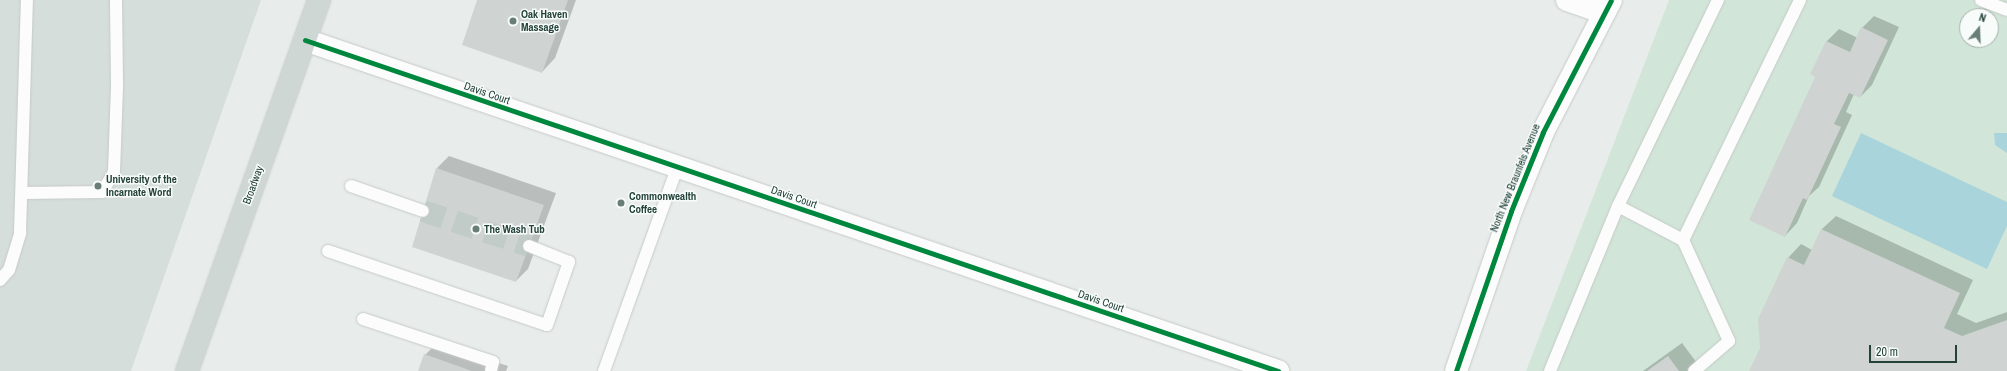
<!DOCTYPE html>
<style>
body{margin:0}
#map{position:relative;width:2007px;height:371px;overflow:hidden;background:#e8edeb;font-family:"Archivo Narrow",sans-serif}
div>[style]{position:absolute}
.built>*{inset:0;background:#d6dedb}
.green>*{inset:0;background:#d1e6d8}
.water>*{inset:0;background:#a9d4db}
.shadow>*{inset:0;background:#0003}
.building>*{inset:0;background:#cfd4d2}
.minor-tunnel>*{height:22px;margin-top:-11px;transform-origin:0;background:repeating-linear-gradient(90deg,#c1cbc8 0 22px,transparent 0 33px)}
.roads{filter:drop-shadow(0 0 1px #c5cac8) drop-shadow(0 0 1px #c5cac8)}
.service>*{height:12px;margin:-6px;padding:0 6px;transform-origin:6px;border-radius:6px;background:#fcfcfc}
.minor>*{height:22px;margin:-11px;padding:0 11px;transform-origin:11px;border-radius:11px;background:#fcfcfc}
.tertiary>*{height:22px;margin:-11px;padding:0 11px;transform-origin:11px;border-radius:11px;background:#fcfcfc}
.primary>*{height:22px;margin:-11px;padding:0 11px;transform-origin:11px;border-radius:11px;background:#cfd7d5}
.cycleway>*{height:5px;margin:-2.5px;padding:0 2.5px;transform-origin:2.5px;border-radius:2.5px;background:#00873e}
.dots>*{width:11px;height:11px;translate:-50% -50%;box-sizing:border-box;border:2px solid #f7fbf9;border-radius:50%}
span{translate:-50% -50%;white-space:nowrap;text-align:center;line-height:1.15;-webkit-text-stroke:3px #f7fbf9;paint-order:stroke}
.poi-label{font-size:11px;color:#24423a;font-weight:700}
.left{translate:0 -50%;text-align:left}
.street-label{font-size:11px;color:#24423a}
.north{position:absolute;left:1959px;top:8px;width:40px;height:40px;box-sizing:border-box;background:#f7fbf9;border:1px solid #a3b1ad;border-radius:50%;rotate:19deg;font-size:11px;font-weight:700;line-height:16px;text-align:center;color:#24423a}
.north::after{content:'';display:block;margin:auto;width:14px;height:18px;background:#697e78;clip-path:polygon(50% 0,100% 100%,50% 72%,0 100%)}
.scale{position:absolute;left:1869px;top:345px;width:88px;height:18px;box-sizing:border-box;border:2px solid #24423a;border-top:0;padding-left:5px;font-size:12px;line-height:14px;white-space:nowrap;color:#24423a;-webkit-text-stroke:3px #f7fbf9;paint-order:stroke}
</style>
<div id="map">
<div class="built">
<i style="clip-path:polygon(0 0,261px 0,131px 371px,0 371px)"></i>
</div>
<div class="green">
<i style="clip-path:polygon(evenodd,1669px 0,2007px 0,2007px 371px,1526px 371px,1669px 0,1967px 16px,1991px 16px,1991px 40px,1967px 40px,1967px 16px)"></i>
</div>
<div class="water">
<i style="clip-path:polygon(1861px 133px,2007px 202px,2007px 226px,1987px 269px,1832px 196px)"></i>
<i style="clip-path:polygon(1994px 133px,2007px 133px,2007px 153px,1995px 145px)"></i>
</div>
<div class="shadow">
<i style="clip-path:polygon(478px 0,576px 0,555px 58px,542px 72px)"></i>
<i style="clip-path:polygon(1874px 16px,1899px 27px,1872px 85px,1860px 97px,1854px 94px,1846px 112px,1852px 115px,1819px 187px,1809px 196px,1797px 223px,1785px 236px,1816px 76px,1811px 74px,1827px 41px,1839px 29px,1858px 38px,1862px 28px)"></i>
<i style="clip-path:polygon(449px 156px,556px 193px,528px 269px,516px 281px,437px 168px)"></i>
<i style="clip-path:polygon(1836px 216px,1973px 280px,1957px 314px,1976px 323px,2007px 312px,2007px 371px,1750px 371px,1761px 348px,1788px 258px,1801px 244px,1812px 250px,1822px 229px)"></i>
<i style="clip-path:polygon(437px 343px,508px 366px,506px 371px,419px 371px,425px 355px)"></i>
<i style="clip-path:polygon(1682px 343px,1703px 371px,1643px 371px)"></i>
</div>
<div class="building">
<i style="clip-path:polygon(477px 0,568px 0,542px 73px,462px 45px)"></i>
<i style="clip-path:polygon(1861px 27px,1888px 40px,1860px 98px,1849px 93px,1834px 124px,1841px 127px,1807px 200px,1803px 198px,1785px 237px,1749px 220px,1815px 77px,1810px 74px,1826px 41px,1850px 52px)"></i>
<i style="clip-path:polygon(436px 168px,544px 205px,516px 282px,412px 247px)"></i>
<i style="clip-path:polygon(1821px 229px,1960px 293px,1944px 328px,1962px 336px,2007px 320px,2007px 371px,1749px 371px,1760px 348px,1758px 319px,1787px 257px,1804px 265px)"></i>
<i style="clip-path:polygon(424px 354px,472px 371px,418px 371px)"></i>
<i style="clip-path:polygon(1668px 356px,1679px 371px,1647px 371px)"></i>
</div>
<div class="minor-tunnel">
<i style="left:423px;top:211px;width:112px;rotate:18.3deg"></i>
</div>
<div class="roads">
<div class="service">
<i style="left:1981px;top:0;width:28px;rotate:21deg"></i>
<i style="left:351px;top:186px;width:76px;rotate:19.1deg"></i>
<i style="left:22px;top:193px;width:80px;rotate:-0.7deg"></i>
<i style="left:102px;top:192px;width:23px;rotate:-59deg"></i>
<i style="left:114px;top:172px;width:88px;rotate:-88deg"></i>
<i style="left:117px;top:84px;width:84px;rotate:-90.7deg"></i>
<i style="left:1618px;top:206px;width:73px;rotate:27.6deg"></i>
<i style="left:1683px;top:240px;width:111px;rotate:65.5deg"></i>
<i style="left:1729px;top:341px;width:46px;rotate:139.4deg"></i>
<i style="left:1683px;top:240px;width:267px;rotate:-64deg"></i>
<i style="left:328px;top:251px;width:231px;rotate:18.7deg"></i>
<i style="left:547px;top:325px;width:67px;rotate:-70.8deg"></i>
<i style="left:569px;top:262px;width:43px;rotate:-158.2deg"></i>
<i style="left:0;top:280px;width:13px;rotate:-48deg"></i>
<i style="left:9px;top:270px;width:39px;rotate:-73deg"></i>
<i style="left:20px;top:233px;width:233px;rotate:-88.3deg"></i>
<i style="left:363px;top:319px;width:137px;rotate:18.3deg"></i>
<i style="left:493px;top:362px;width:9px;rotate:103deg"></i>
<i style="left:604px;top:371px;width:216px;rotate:-70.2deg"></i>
<i style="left:1550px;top:371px;width:178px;rotate:-67.6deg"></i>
<i style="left:1618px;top:206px;width:229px;rotate:-64.1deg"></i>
</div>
<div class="minor">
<i style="left:1567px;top:0;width:39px;rotate:19deg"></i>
<i style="left:305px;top:40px;width:1028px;rotate:18.79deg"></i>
</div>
<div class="tertiary">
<i style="left:1456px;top:371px;width:169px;rotate:-71deg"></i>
<i style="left:1511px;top:211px;width:85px;rotate:-67.9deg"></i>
<i style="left:1543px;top:132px;width:148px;rotate:-62.7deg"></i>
</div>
<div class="primary">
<i style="left:187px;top:371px;width:394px;rotate:-70.4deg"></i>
</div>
</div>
<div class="cycleway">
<i style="left:305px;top:40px;width:1028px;rotate:18.79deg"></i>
<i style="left:1456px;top:371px;width:169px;rotate:-71deg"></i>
<i style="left:1511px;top:211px;width:85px;rotate:-67.9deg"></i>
<i style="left:1543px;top:132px;width:148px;rotate:-62.7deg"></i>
</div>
<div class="dots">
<i style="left:513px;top:21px;background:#697e78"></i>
<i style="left:98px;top:186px;background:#697e78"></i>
<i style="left:621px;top:203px;background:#697e78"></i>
<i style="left:476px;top:229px;background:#697e78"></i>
</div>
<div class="poi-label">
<span class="left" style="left:521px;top:21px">Oak Haven<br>Massage</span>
<span class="left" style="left:106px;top:186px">University of the<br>Incarnate Word</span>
<span class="left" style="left:629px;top:203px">Commonwealth<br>Coffee</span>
<span class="left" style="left:484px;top:229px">The Wash Tub</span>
</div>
<div class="street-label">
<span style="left:487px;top:93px;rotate:19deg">Davis Court</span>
<span style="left:1515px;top:178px;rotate:-68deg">North New Braunfels Avenue</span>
<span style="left:253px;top:185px;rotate:-70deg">Broadway</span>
<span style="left:794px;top:197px;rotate:19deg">Davis Court</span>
<span style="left:1101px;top:301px;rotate:19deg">Davis Court</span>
</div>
<div class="north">N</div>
<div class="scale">20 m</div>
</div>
